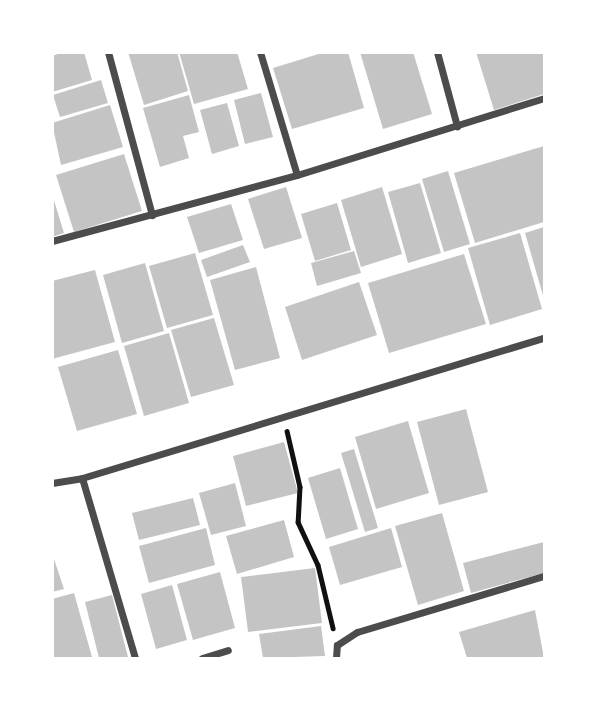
<!DOCTYPE html>
<style>
body{margin:0}
#map{position:relative;width:597px;height:711px;overflow:hidden;background:#fff;font-family:Raleway,sans-serif}
div>[style]{position:absolute}
.building>*{inset:0;background:#c4c4c4}
.path>*{height:4.5px;margin:-2.25px;padding:0 2.25px;transform-origin:2.25px;border-radius:2.25px;background:#111}
.minor>*{height:7px;margin:-3.5px;padding:0 3.5px;transform-origin:3.5px;border-radius:3.5px;background:#4c4c4c}
span{translate:-50% -50%;white-space:nowrap;text-align:center;line-height:1.15;-webkit-text-stroke:5px #fff;paint-order:stroke}
.frame{position:absolute;inset:0;border:54px solid #fff;pointer-events:none}
</style>
<div id="map">
<div class="building">
<i style="clip-path:polygon(64px 52px,84px 52px,92px 80px,52px 92px,52px 56px)"></i>
<i style="clip-path:polygon(128px 52px,177px 52px,188px 91px,144px 105px)"></i>
<i style="clip-path:polygon(179px 52px,237px 52px,248px 89px,194px 104px)"></i>
<i style="clip-path:polygon(325px 52px,348px 52px,364px 108px,292px 129px,273px 68px)"></i>
<i style="clip-path:polygon(360px 52px,413px 52px,432px 114px,383px 129px)"></i>
<i style="clip-path:polygon(476px 52px,544px 52px,544px 94px,494px 110px)"></i>
<i style="clip-path:polygon(101px 80px,108px 103px,60px 117px,53px 95px)"></i>
<i style="clip-path:polygon(261px 93px,273px 137px,245px 144px,234px 100px)"></i>
<i style="clip-path:polygon(189px 95px,199px 132px,183px 136px,189px 158px,160px 167px,143px 108px)"></i>
<i style="clip-path:polygon(227px 103px,239px 146px,212px 154px,200px 110px)"></i>
<i style="clip-path:polygon(110px 105px,123px 147px,61px 165px,52px 123px)"></i>
<i style="clip-path:polygon(544px 146px,544px 222px,475px 243px,454px 173px)"></i>
<i style="clip-path:polygon(124px 154px,142px 211px,74px 232px,56px 175px)"></i>
<i style="clip-path:polygon(448px 171px,470px 244px,444px 252px,422px 179px)"></i>
<i style="clip-path:polygon(420px 183px,441px 253px,408px 263px,388px 192px)"></i>
<i style="clip-path:polygon(286px 187px,302px 238px,264px 249px,248px 199px)"></i>
<i style="clip-path:polygon(382px 187px,402px 254px,361px 267px,341px 200px)"></i>
<i style="clip-path:polygon(52px 194px,64px 233px,52px 237px)"></i>
<i style="clip-path:polygon(337px 203px,351px 250px,315px 261px,301px 214px)"></i>
<i style="clip-path:polygon(231px 204px,243px 240px,199px 253px,187px 217px)"></i>
<i style="clip-path:polygon(544px 227px,544px 299px,525px 233px)"></i>
<i style="clip-path:polygon(520px 233px,542px 309px,490px 325px,468px 248px)"></i>
<i style="clip-path:polygon(243px 245px,250px 262px,207px 277px,201px 260px)"></i>
<i style="clip-path:polygon(354px 251px,361px 273px,317px 286px,311px 263px)"></i>
<i style="clip-path:polygon(195px 253px,213px 315px,167px 328px,149px 266px)"></i>
<i style="clip-path:polygon(464px 254px,486px 324px,389px 353px,368px 283px)"></i>
<i style="clip-path:polygon(145px 263px,164px 331px,122px 343px,103px 275px)"></i>
<i style="clip-path:polygon(256px 267px,280px 358px,235px 370px,210px 280px)"></i>
<i style="clip-path:polygon(95px 270px,115px 342px,52px 359px,52px 281px)"></i>
<i style="clip-path:polygon(359px 282px,377px 335px,302px 360px,285px 307px)"></i>
<i style="clip-path:polygon(214px 318px,234px 385px,191px 397px,171px 330px)"></i>
<i style="clip-path:polygon(169px 333px,189px 403px,144px 416px,124px 346px)"></i>
<i style="clip-path:polygon(118px 350px,137px 414px,77px 431px,58px 367px)"></i>
<i style="clip-path:polygon(466px 409px,488px 492px,439px 505px,417px 422px)"></i>
<i style="clip-path:polygon(408px 421px,429px 493px,376px 509px,355px 437px)"></i>
<i style="clip-path:polygon(284px 442px,298px 493px,246px 506px,233px 456px)"></i>
<i style="clip-path:polygon(354px 449px,378px 528px,365px 532px,341px 453px)"></i>
<i style="clip-path:polygon(340px 468px,358px 529px,326px 539px,308px 478px)"></i>
<i style="clip-path:polygon(235px 483px,246px 526px,211px 535px,199px 493px)"></i>
<i style="clip-path:polygon(193px 498px,200px 525px,139px 540px,132px 513px)"></i>
<i style="clip-path:polygon(442px 513px,464px 591px,418px 605px,395px 526px)"></i>
<i style="clip-path:polygon(284px 520px,294px 557px,237px 574px,226px 536px)"></i>
<i style="clip-path:polygon(206px 528px,215px 565px,149px 583px,139px 546px)"></i>
<i style="clip-path:polygon(391px 528px,402px 567px,340px 585px,329px 547px)"></i>
<i style="clip-path:polygon(544px 542px,544px 573px,471px 593px,463px 563px)"></i>
<i style="clip-path:polygon(52px 553px,64px 589px,52px 592px)"></i>
<i style="clip-path:polygon(315px 568px,322px 623px,248px 632px,241px 577px)"></i>
<i style="clip-path:polygon(220px 572px,235px 628px,193px 640px,177px 584px)"></i>
<i style="clip-path:polygon(172px 585px,187px 640px,156px 649px,141px 594px)"></i>
<i style="clip-path:polygon(74px 593px,92px 657px,52px 658px,52px 599px)"></i>
<i style="clip-path:polygon(112px 595px,128px 657px,99px 658px,85px 602px)"></i>
<i style="clip-path:polygon(535px 610px,544px 658px,467px 658px,459px 632px)"></i>
<i style="clip-path:polygon(321px 626px,325px 656px,263px 658px,259px 634px)"></i>
</div>
<div class="path">
<i style="left:287px;top:431px;width:57px;rotate:76.9deg"></i>
<i style="left:300px;top:487px;width:35px;rotate:93deg"></i>
<i style="left:298px;top:522px;width:47px;rotate:65.1deg"></i>
<i style="left:318px;top:565px;width:65px;rotate:76.6deg"></i>
</div>
<div class="minor">
<i style="left:108px;top:52px;width:169px;rotate:74.9deg"></i>
<i style="left:260px;top:52px;width:128px;rotate:73.3deg"></i>
<i style="left:437px;top:52px;width:77px;rotate:74.9deg"></i>
<i style="left:52px;top:241px;width:254px;rotate:-15.1deg"></i>
<i style="left:297px;top:175px;width:259px;rotate:-17.3deg"></i>
<i style="left:82px;top:478px;width:188px;rotate:73.6deg"></i>
<i style="left:52px;top:483px;width:30px;rotate:-9deg"></i>
<i style="left:82px;top:478px;width:483px;rotate:-16.9deg"></i>
<i style="left:202px;top:658px;width:27px;rotate:-17deg"></i>
<i style="left:336px;top:658px;width:13px;rotate:-86deg"></i>
<i style="left:337px;top:645px;width:24px;rotate:-33deg"></i>
<i style="left:357px;top:632px;width:195px;rotate:-16.7deg"></i>
</div>
<div class="frame"></div>
</div>
